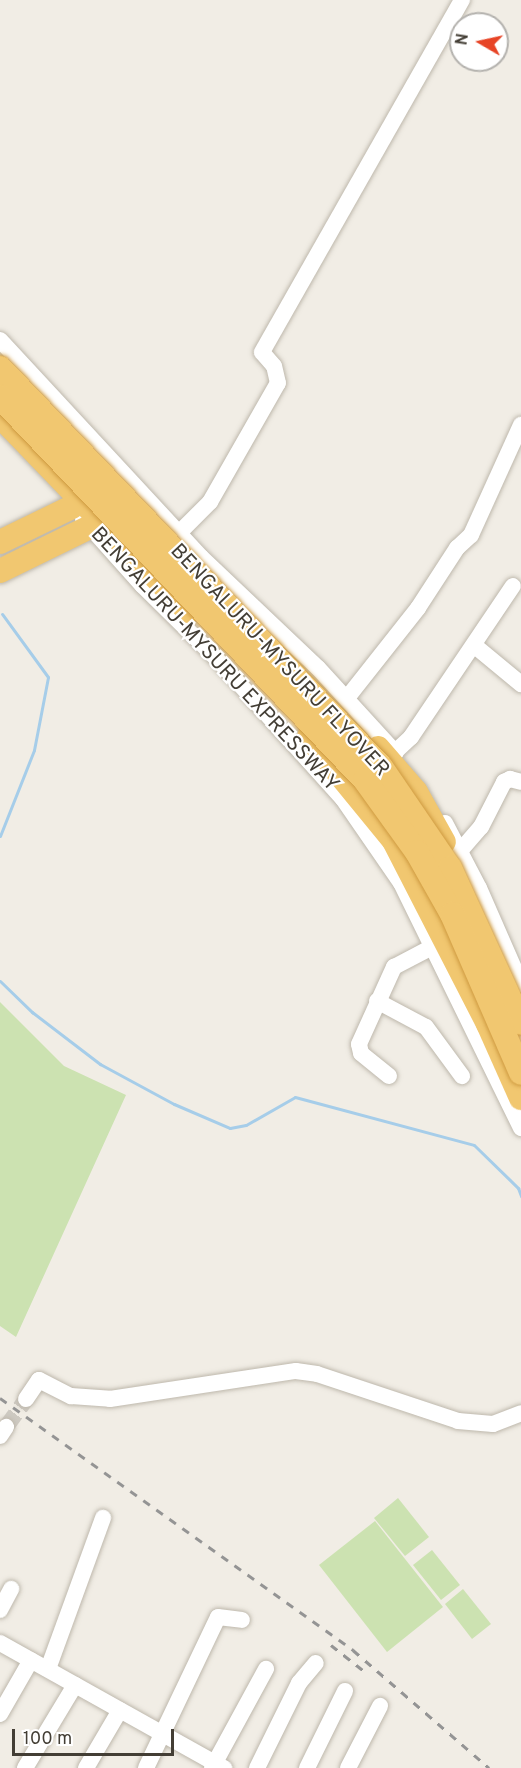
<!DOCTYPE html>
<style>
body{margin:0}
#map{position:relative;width:521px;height:1768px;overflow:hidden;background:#f1ede5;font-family:Overpass,sans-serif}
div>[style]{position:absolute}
.green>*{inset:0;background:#cce2b1}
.stream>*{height:3px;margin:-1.5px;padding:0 1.5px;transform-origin:1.5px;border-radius:1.5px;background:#a6cde9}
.minor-tunnel>*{height:16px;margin-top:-8px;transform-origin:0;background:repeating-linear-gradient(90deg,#cecac2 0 16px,transparent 0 24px)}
.roads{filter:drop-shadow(0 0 2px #beb8ac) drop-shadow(0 0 2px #beb8ac)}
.minor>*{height:16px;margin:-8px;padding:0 8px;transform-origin:8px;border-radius:8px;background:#fff}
.highway>*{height:24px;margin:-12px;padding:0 12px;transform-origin:12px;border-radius:12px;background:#f1c770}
.rail>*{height:3px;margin-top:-1.5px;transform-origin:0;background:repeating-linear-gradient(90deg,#949494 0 8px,transparent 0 16px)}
.bridges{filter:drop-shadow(0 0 2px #cf9b41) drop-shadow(0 0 2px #cf9b41)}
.highway-bridge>*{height:24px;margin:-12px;padding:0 12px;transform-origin:12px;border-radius:12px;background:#f1c770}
span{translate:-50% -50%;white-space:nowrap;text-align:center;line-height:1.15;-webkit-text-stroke:4.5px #fff;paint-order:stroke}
.street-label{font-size:21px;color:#433e35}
.north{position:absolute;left:449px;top:12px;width:60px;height:60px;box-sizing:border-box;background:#fff;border:2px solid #b4b2ae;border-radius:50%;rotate:279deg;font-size:16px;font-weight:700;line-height:24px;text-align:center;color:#433e35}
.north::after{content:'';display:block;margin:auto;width:21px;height:27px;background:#e74426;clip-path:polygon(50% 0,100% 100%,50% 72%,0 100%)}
.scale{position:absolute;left:12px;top:1729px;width:162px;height:27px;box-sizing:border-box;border:3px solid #433e35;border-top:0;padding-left:8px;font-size:18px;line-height:21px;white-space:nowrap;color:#433e35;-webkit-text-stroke:4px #fff;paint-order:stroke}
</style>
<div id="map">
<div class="green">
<i style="clip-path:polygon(0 1002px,64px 1066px,126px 1095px,16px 1337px,0 1326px)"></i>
<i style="clip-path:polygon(398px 1498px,429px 1537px,405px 1556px,374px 1518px)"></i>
<i style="clip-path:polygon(375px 1521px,443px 1607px,387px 1652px,319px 1565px)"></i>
<i style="clip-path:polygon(432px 1550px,460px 1585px,441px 1600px,413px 1565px)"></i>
<i style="clip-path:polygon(463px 1589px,491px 1624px,472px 1639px,445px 1604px)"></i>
</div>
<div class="stream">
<i style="left:0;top:836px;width:92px;rotate:-68.4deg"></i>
<i style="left:34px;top:750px;width:74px;rotate:-79.1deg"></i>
<i style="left:48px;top:677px;width:78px;rotate:-126.1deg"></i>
<i style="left:0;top:981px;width:45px;rotate:44.1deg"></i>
<i style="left:32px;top:1012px;width:86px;rotate:37.4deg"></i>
<i style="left:100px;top:1064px;width:84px;rotate:28.4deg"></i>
<i style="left:174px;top:1104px;width:61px;rotate:23.2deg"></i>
<i style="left:230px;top:1128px;width:16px;rotate:-11deg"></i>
<i style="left:246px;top:1125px;width:56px;rotate:-29.7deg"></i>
<i style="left:295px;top:1097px;width:185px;rotate:15deg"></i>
<i style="left:474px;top:1145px;width:62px;rotate:44.3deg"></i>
<i style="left:518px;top:1188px;width:9px;rotate:69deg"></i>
</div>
<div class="minor-tunnel">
<i style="left:6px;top:1427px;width:34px;rotate:-54deg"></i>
</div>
<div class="roads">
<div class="minor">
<i style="left:0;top:340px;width:296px;rotate:47.2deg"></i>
<i style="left:201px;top:557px;width:161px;rotate:43.5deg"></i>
<i style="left:318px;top:668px;width:115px;rotate:47.5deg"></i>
<i style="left:83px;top:519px;width:89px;rotate:48.2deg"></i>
<i style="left:142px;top:585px;width:104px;rotate:44.6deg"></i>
<i style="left:216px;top:658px;width:190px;rotate:48deg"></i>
<i style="left:343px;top:799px;width:102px;rotate:55.4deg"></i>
<i style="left:401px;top:883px;width:273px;rotate:63.9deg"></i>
<i style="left:179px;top:533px;width:44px;rotate:-45deg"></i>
<i style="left:210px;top:502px;width:137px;rotate:-60.3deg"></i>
<i style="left:278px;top:383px;width:17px;rotate:-103deg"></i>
<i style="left:274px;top:366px;width:18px;rotate:-131deg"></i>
<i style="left:262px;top:352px;width:405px;rotate:-60.4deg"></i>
<i style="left:475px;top:646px;width:60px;rotate:39.6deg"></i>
<i style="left:347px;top:698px;width:115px;rotate:-51.7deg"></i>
<i style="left:418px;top:608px;width:72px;rotate:-57deg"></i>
<i style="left:457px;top:548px;width:19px;rotate:-43deg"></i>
<i style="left:471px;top:535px;width:121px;rotate:-65.6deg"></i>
<i style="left:395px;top:752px;width:22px;rotate:-43deg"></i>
<i style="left:411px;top:737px;width:182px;rotate:-56deg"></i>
<i style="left:445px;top:823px;width:73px;rotate:62.4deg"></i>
<i style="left:479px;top:888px;width:105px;rotate:66.4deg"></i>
<i style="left:460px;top:851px;width:32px;rotate:-49deg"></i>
<i style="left:481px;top:827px;width:51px;rotate:-62.9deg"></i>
<i style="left:504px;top:782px;width:7px;rotate:-27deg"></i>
<i style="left:510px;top:779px;width:11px;rotate:15deg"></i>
<i style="left:377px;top:1001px;width:55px;rotate:28deg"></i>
<i style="left:426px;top:1027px;width:61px;rotate:53.7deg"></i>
<i style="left:389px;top:1076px;width:36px;rotate:-141deg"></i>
<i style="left:361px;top:1053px;width:9px;rotate:-103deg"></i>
<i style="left:359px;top:1044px;width:85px;rotate:-65.6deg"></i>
<i style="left:394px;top:967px;width:45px;rotate:-27.7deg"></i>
<i style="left:26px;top:1399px;width:23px;rotate:-56deg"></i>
<i style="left:39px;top:1380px;width:36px;rotate:27deg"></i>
<i style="left:71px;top:1396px;width:39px;rotate:4deg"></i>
<i style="left:110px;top:1399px;width:188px;rotate:-8.6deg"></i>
<i style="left:296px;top:1371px;width:21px;rotate:8deg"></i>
<i style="left:317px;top:1374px;width:149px;rotate:18.4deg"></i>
<i style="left:458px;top:1421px;width:35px;rotate:5deg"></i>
<i style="left:493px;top:1424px;width:30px;rotate:-21deg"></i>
<i style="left:0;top:1436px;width:11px;rotate:-56deg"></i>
<i style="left:0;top:1610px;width:24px;rotate:-62deg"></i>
<i style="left:0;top:1643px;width:257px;rotate:29.2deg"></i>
<i style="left:48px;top:1669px;width:161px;rotate:-70deg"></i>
<i style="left:0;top:1714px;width:62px;rotate:-60.1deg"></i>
<i style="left:25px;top:1768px;width:97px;rotate:-58.9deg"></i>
<i style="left:86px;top:1768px;width:67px;rotate:-59.6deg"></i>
<i style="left:146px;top:1768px;width:167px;rotate:-64.5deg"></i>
<i style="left:218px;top:1617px;width:24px;rotate:7deg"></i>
<i style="left:212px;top:1768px;width:113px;rotate:-61.4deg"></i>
<i style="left:257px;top:1768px;width:95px;rotate:-63.7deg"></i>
<i style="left:299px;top:1683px;width:26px;rotate:-50deg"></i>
<i style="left:307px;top:1768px;width:86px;rotate:-63.7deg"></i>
<i style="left:348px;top:1768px;width:70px;rotate:-62.7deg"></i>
</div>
<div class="highway">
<i style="left:0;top:416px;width:271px;rotate:46deg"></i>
<i style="left:0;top:542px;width:80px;rotate:-25.9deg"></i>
<i style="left:0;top:571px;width:100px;rotate:-26.1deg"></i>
<i style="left:309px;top:737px;width:134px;rotate:50.7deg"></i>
<i style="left:394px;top:841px;width:206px;rotate:62.8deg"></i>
<i style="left:488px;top:1024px;width:81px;rotate:66deg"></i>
<i style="left:378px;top:748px;width:58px;rotate:49.2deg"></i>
<i style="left:416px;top:792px;width:57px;rotate:60.8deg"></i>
</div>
</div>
<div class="rail">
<i style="left:0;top:1398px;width:434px;rotate:35.5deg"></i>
<i style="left:353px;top:1650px;width:180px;rotate:40.9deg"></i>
<i style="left:331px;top:1645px;width:42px;rotate:38.2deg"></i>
</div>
<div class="bridges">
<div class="highway-bridge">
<i style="left:0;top:368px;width:552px;rotate:46.32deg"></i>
<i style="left:381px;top:767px;width:122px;rotate:55.7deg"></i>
<i style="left:450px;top:868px;width:170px;rotate:65.4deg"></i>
<i style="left:0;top:397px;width:529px;rotate:46.38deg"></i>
<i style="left:365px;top:780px;width:89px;rotate:54.2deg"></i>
<i style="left:417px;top:852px;width:71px;rotate:60.6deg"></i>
<i style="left:452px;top:914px;width:173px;rotate:66.5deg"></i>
</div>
</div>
<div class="street-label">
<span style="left:214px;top:660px;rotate:47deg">BENGALURU-MYSURU EXPRESSWAY</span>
<span style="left:279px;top:661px;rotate:47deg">BENGALURU-MYSURU FLYOVER</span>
</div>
<div class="north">N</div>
<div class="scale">100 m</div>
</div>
